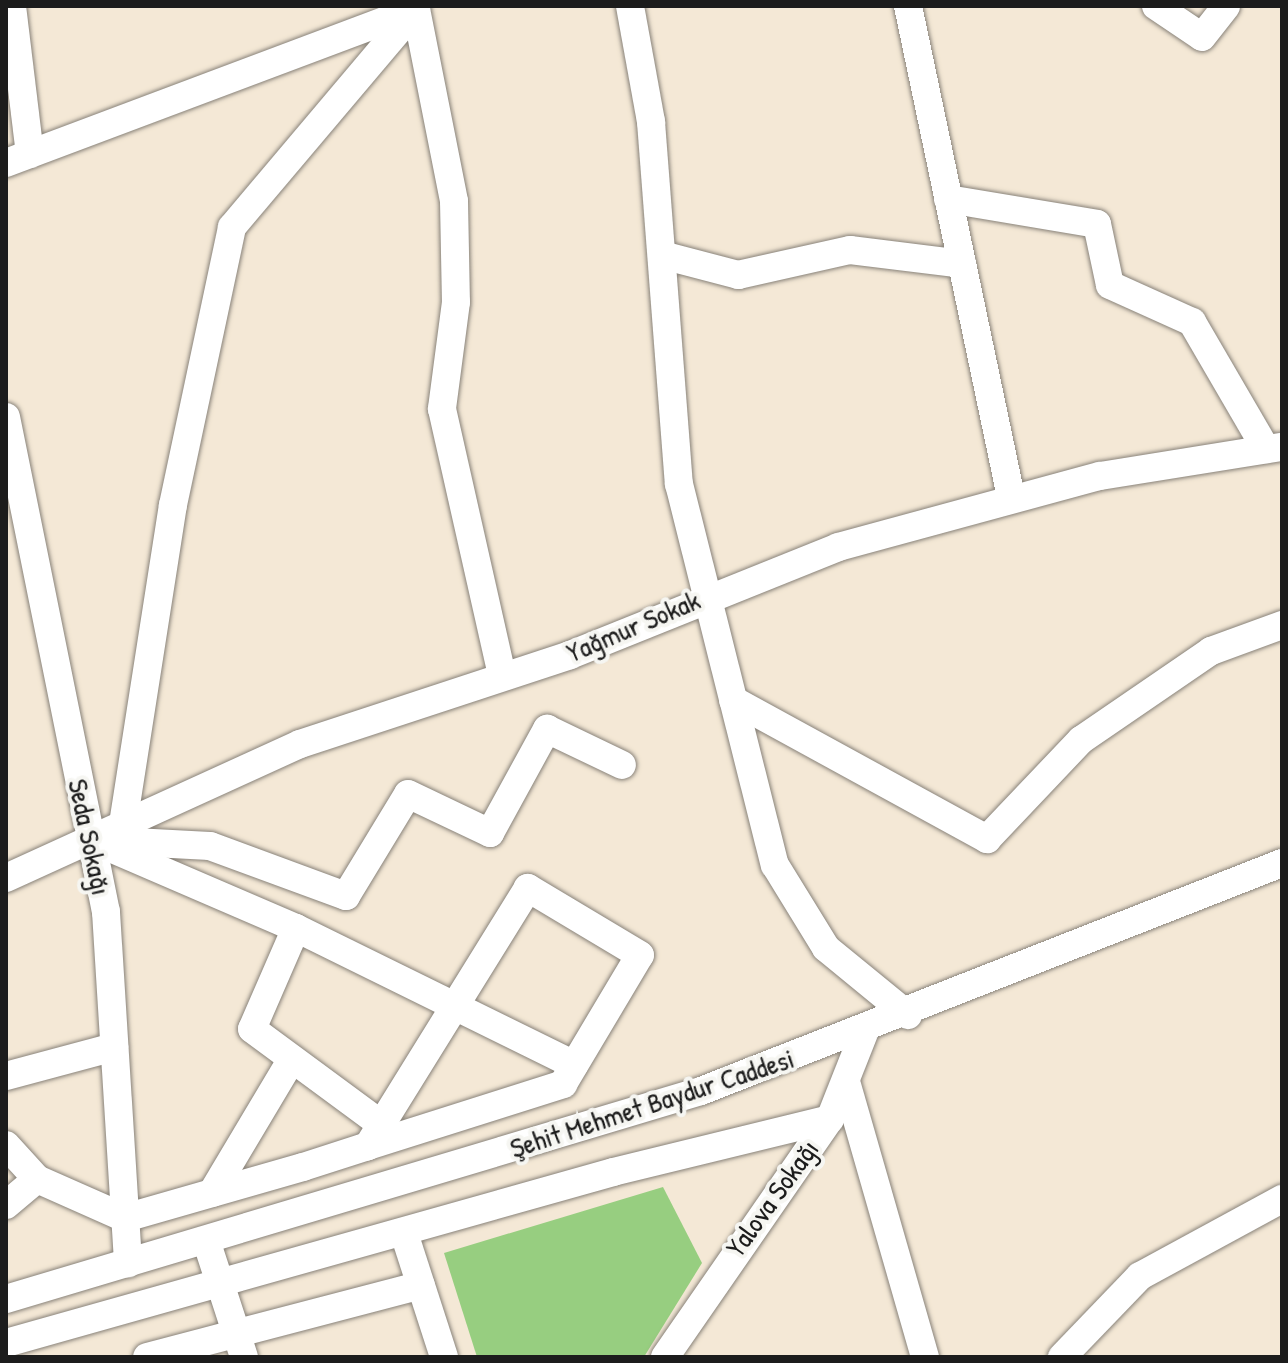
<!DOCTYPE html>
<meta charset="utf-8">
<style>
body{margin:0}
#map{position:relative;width:1288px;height:1363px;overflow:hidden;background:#f4e8d6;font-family:"Patrick Hand",sans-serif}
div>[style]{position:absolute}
.green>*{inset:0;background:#97ce80}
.roads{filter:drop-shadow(0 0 2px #888279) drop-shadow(0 0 2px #888279)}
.minor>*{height:28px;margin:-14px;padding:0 14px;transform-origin:14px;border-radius:14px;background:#fff}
span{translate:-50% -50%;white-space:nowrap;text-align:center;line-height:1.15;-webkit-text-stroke:8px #f6f6f2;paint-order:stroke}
.street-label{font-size:28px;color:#1c1c1c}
.frame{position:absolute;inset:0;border:8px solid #1c1c1c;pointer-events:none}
</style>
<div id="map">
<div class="green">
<i style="clip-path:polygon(663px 1187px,702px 1263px,644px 1357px,477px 1357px,444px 1253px)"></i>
</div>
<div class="roads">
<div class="minor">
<i style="left:12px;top:6px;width:149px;rotate:83.1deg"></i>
<i style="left:630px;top:6px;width:118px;rotate:79.7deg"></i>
<i style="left:651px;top:122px;width:363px;rotate:85.6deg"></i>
<i style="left:679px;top:484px;width:393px;rotate:75.9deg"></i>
<i style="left:775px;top:865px;width:97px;rotate:58.4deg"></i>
<i style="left:826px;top:948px;width:106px;rotate:39.3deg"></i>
<i style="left:908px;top:6px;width:502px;rotate:78.15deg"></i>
<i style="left:1156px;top:6px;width:55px;rotate:34deg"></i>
<i style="left:1202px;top:37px;width:39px;rotate:-52deg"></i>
<i style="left:416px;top:9px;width:196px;rotate:78.8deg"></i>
<i style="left:454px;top:201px;width:101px;rotate:88.9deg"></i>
<i style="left:456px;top:302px;width:108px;rotate:97.5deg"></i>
<i style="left:442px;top:409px;width:273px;rotate:77.3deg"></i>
<i style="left:6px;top:163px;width:435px;rotate:-20.6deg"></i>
<i style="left:948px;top:199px;width:151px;rotate:9.5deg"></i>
<i style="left:1097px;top:224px;width:62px;rotate:78deg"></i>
<i style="left:1110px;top:285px;width:90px;rotate:24.3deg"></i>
<i style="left:1192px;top:322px;width:147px;rotate:59.8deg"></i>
<i style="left:662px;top:255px;width:79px;rotate:14.7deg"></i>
<i style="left:738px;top:275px;width:115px;rotate:-12.6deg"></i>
<i style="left:850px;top:250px;width:113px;rotate:7.1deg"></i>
<i style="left:6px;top:417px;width:505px;rotate:78.58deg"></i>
<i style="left:106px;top:912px;width:352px;rotate:86.4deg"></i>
<i style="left:733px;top:700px;width:290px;rotate:28.7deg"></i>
<i style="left:987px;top:839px;width:137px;rotate:-46.5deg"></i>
<i style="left:1081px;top:740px;width:158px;rotate:-34.4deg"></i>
<i style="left:1211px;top:651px;width:76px;rotate:-20.1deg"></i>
<i style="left:123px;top:824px;width:323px;rotate:-81.1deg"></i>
<i style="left:173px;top:505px;width:284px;rotate:-78deg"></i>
<i style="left:232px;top:227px;width:285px;rotate:-49.8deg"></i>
<i style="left:96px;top:840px;width:114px;rotate:3deg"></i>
<i style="left:210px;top:846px;width:145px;rotate:20.2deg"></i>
<i style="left:346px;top:896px;width:119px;rotate:-58.7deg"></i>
<i style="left:408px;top:794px;width:91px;rotate:25.4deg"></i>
<i style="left:490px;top:833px;width:119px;rotate:-61.3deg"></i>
<i style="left:547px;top:729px;width:83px;rotate:25.6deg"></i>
<i style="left:110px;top:848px;width:202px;rotate:23.3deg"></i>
<i style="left:296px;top:928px;width:310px;rotate:26.2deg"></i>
<i style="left:6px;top:878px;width:323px;rotate:-24.5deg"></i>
<i style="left:300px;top:744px;width:284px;rotate:-18.2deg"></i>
<i style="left:570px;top:655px;width:289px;rotate:-21.9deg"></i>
<i style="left:838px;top:547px;width:271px;rotate:-15.2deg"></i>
<i style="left:1100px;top:476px;width:184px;rotate:-9.1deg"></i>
<i style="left:296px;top:928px;width:110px;rotate:113.5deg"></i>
<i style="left:252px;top:1029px;width:160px;rotate:36.4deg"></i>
<i style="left:6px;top:1076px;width:112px;rotate:-15deg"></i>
<i style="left:847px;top:1085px;width:283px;rotate:74deg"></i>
<i style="left:6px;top:1145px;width:46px;rotate:47.6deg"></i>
<i style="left:37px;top:1179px;width:96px;rotate:23.9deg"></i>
<i style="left:125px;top:1218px;width:185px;rotate:-16deg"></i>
<i style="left:303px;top:1167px;width:68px;rotate:-17.9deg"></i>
<i style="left:368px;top:1146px;width:205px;rotate:-17.6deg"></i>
<i style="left:563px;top:1084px;width:150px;rotate:-59.2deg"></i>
<i style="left:640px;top:955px;width:131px;rotate:-149.1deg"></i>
<i style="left:528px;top:888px;width:304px;rotate:121.8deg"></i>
<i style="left:212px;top:1193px;width:156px;rotate:-59.2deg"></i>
<i style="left:6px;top:1205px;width:40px;rotate:-40deg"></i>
<i style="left:404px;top:1233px;width:130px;rotate:72.1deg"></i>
<i style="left:206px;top:1240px;width:123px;rotate:72deg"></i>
<i style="left:6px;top:1299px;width:725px;rotate:-16.66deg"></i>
<i style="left:701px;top:1091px;width:624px;rotate:-21.43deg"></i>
<i style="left:6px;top:1343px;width:631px;rotate:-15.73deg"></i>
<i style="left:613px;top:1172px;width:223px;rotate:-13.7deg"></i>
<i style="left:147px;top:1357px;width:283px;rotate:-14.7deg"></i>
<i style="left:665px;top:1357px;width:290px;rotate:-55.3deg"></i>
<i style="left:830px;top:1119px;width:92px;rotate:-68.4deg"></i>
<i style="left:1062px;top:1357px;width:112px;rotate:-46.1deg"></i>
<i style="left:1140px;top:1276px;width:162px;rotate:-28.5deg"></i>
</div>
</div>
<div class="street-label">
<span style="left:633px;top:626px;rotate:-23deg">Yağmur Sokak</span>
<span style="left:90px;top:837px;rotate:78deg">Seda Sokağı</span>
<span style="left:652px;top:1103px;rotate:-18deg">Şehit Mehmet Baydur Caddesi</span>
<span style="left:772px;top:1198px;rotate:-54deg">Yalova Sokağı</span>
</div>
<div class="frame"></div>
</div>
